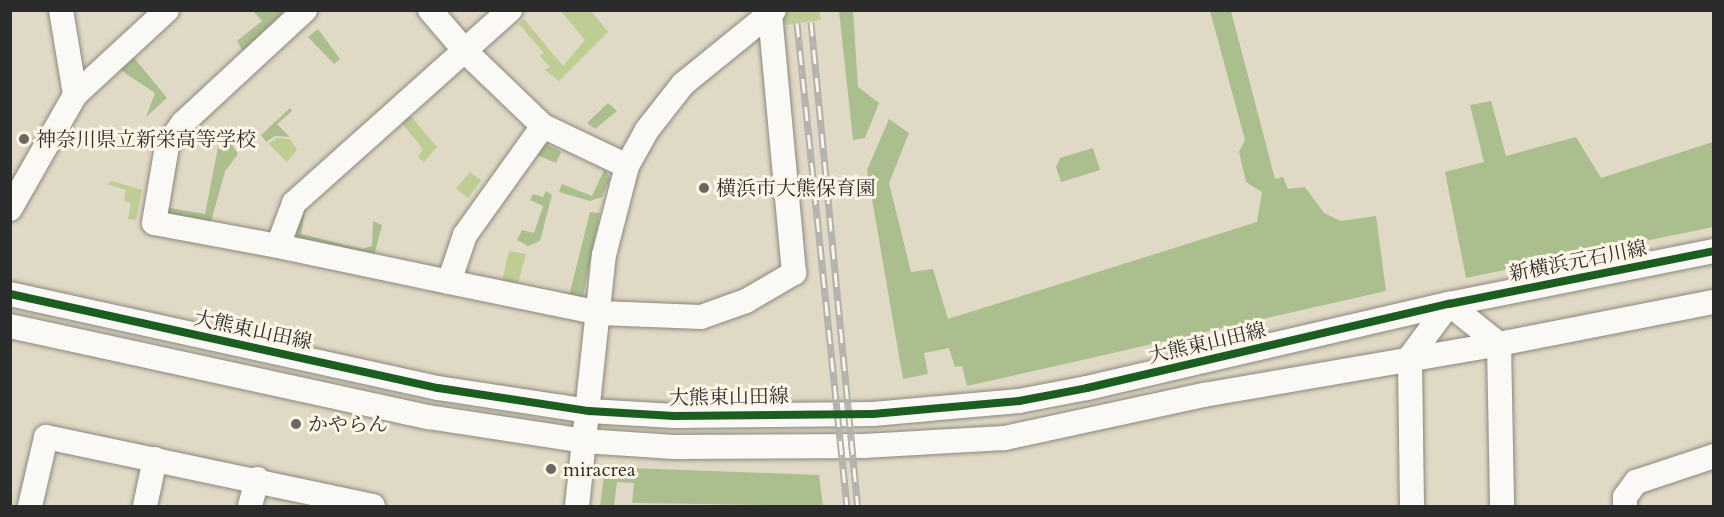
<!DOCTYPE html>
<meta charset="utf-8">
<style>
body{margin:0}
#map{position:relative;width:1724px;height:517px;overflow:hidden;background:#e0d9c6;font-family:Cardo,"Noto Serif JP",serif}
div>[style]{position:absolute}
.green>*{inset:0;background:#bdcd94}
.forest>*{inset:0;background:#abbf8e}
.roads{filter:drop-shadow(0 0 2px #8b887e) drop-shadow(0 0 2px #8b887e)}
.minor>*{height:24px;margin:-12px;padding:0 12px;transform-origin:12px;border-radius:12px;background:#faf9f6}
.rail>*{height:7px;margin-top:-3.5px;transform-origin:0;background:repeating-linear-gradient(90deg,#fcf5e5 0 14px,#b2b1ae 0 28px);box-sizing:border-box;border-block:2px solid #b2b1ae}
.cycleway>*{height:8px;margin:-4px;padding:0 4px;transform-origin:4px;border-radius:4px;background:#1b5e20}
.dots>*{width:16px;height:16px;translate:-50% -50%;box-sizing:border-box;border:3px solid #fcf5e5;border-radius:50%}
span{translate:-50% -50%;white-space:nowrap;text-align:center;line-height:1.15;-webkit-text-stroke:6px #fcf5e5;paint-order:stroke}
.poi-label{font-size:20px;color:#2b2b2b}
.left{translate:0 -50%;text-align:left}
.street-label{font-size:20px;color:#2b2b2b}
.frame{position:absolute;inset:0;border:12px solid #2b2b2b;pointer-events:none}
</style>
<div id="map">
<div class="green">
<i style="clip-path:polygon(561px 11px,591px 11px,608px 32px,559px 81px,545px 70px,550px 67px,540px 56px,544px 53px,519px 24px,524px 19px,563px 66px,585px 40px)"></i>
<i style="clip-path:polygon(787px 11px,819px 11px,821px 20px,784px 25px,783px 14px)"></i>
<i style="clip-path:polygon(409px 114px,437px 147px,424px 162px,418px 157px,423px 149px,401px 122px)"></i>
<i style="clip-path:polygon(276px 138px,290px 139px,297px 150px,287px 162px,269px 144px)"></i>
<i style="clip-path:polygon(470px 172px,481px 180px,468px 198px,456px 189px)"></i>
<i style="clip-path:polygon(112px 181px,142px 190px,136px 220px,128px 219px,131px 203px,124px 201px,126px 190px,107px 184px)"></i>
<i style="clip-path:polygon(509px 251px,526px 254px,517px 287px,502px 282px)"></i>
</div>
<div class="forest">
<i style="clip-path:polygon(253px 11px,285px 11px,243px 51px,237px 41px,262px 21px)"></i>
<i style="clip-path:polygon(839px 11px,853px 11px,858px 87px,879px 103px,865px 138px,853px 140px)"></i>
<i style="clip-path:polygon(1210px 11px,1231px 11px,1275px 179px,1283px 177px,1288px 189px,1305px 187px,1324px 213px,1341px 221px,1376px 216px,1386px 291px,967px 386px,962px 366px,955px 367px,949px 348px,924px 353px,928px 374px,903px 379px,867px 170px,889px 119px,909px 133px,889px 183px,911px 272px,933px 269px,948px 319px,1257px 222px,1262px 192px,1246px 182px,1239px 152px,1245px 140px)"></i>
<i style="clip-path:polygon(318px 29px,340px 59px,334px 64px,308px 37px)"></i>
<i style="clip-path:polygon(131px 54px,167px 98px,146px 117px,155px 93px,116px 67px)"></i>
<i style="clip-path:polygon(1491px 101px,1506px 156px,1576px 137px,1601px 178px,1713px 142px,1713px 227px,1466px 278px,1445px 172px,1484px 162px,1470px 105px)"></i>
<i style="clip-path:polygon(608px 103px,617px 111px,595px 129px,587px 123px)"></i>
<i style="clip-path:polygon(290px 108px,292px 111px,277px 124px,290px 137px,275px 136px,266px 142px,261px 135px)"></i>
<i style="clip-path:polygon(226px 136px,238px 154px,225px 171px,211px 222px,160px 212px,165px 207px,205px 214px,220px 137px)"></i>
<i style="clip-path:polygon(543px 142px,561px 152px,556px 163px,533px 153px)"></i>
<i style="clip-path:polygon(1093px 148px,1100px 170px,1061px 182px,1056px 167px,1060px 158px)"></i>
<i style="clip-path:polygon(605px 168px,610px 179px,602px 197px,590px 201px,559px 192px,562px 184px,592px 196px)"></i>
<i style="clip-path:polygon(546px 191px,552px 195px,540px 241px,528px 246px,517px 240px,522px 230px,534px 233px,543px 206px,530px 200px,533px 194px,543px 197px)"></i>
<i style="clip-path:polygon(306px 206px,301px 234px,362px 249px,372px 246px,373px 221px,382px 225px,374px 256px,297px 242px,292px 231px)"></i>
<i style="clip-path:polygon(590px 212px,600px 213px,582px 301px,568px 300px)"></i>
<i style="clip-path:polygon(605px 467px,819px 475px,823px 506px,632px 503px,634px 483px,617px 482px,614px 506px,600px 506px)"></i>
</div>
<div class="roads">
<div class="minor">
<i style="left:61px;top:10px;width:86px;rotate:80.6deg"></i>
<i style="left:305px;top:10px;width:166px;rotate:137.2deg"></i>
<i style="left:183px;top:123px;width:28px;rotate:125deg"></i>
<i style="left:167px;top:146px;width:78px;rotate:99.6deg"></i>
<i style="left:154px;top:223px;width:126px;rotate:10.5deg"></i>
<i style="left:278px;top:246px;width:46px;rotate:-69.6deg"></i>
<i style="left:294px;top:203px;width:290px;rotate:-41.8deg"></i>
<i style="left:430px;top:10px;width:55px;rotate:49.4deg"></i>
<i style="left:466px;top:52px;width:107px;rotate:43.9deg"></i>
<i style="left:543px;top:126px;width:93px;rotate:25.5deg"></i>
<i style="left:10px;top:209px;width:131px;rotate:-60.3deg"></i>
<i style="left:75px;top:95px;width:125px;rotate:-42.7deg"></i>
<i style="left:278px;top:246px;width:175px;rotate:11.9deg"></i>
<i style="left:449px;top:282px;width:50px;rotate:-71.2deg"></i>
<i style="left:465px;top:235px;width:134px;rotate:-54.4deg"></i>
<i style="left:449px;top:282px;width:154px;rotate:11.6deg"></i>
<i style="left:600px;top:313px;width:101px;rotate:2.3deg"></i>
<i style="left:701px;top:317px;width:48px;rotate:-19.6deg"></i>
<i style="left:746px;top:301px;width:56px;rotate:-30.3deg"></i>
<i style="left:794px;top:273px;width:259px;rotate:-95.3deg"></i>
<i style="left:10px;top:294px;width:438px;rotate:12.4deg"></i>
<i style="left:438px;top:388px;width:153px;rotate:8.7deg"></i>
<i style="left:589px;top:411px;width:85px;rotate:3.4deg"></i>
<i style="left:674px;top:416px;width:199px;rotate:-0.6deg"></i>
<i style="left:873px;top:414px;width:147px;rotate:-5.1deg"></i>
<i style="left:1019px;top:401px;width:69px;rotate:-10.8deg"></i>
<i style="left:1087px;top:388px;width:372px;rotate:-13.1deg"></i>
<i style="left:1449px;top:304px;width:270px;rotate:-11.3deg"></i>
<i style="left:1449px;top:304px;width:64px;rotate:38.7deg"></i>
<i style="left:10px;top:326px;width:428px;rotate:12.3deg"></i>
<i style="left:428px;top:417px;width:158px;rotate:8.7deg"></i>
<i style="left:584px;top:441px;width:90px;rotate:3.8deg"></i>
<i style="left:674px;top:447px;width:189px;rotate:-0.3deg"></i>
<i style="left:863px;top:446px;width:142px;rotate:-3.2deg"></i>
<i style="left:1005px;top:438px;width:204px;rotate:-12.2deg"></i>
<i style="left:1204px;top:395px;width:299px;rotate:-9.8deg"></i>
<i style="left:1499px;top:344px;width:219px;rotate:-11.1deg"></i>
<i style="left:1499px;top:344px;width:162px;rotate:88.9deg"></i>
<i style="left:30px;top:506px;width:71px;rotate:-76.9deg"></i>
<i style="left:46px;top:437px;width:334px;rotate:11.9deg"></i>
<i style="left:145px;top:506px;width:48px;rotate:-78deg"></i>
<i style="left:250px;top:506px;width:28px;rotate:-75deg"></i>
<i style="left:577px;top:506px;width:252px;rotate:-83.9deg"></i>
<i style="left:604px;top:255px;width:92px;rotate:-75.5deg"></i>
<i style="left:627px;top:166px;width:41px;rotate:-60.9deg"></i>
<i style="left:647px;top:130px;width:58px;rotate:-52deg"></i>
<i style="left:683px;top:84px;width:117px;rotate:-39.1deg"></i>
<i style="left:1412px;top:506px;width:149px;rotate:-90.8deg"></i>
<i style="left:1410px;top:357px;width:66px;rotate:-53.7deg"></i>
<i style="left:1625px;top:506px;width:9px;rotate:-90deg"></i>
<i style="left:1625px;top:497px;width:19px;rotate:-54deg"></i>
<i style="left:1636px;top:482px;width:82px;rotate:-18.4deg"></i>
</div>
</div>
<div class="rail">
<i style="left:811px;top:22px;width:486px;rotate:84.5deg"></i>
<i style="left:797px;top:23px;width:486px;rotate:84.1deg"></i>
</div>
<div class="cycleway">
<i style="left:10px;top:294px;width:438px;rotate:12.4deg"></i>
<i style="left:438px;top:388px;width:153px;rotate:8.7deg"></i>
<i style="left:589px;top:411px;width:85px;rotate:3.4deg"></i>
<i style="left:674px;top:416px;width:199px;rotate:-0.6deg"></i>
<i style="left:873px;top:414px;width:147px;rotate:-5.1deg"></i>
<i style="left:1019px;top:401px;width:69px;rotate:-10.8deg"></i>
<i style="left:1087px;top:388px;width:372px;rotate:-13.1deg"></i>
<i style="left:1449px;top:304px;width:270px;rotate:-11.3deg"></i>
</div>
<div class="dots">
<i style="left:24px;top:139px;background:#6a6861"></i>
<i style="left:704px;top:188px;background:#6a6861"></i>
<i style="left:296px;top:424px;background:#6a6861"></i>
<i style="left:551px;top:469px;background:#6a6861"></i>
</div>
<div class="poi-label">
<span class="left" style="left:36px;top:139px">神奈川県立新栄高等学校</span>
<span class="left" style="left:716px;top:188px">横浜市大熊保育園</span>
<span class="left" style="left:308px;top:424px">かやらん</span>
<span class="left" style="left:563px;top:469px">miracrea</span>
</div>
<div class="street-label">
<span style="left:1578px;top:261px;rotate:-11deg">新横浜元石川線</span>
<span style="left:253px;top:330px;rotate:12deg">大熊東山田線</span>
<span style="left:1207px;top:343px;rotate:-13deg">大熊東山田線</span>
<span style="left:729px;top:397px;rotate:-1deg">大熊東山田線</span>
</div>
<div class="frame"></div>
</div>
